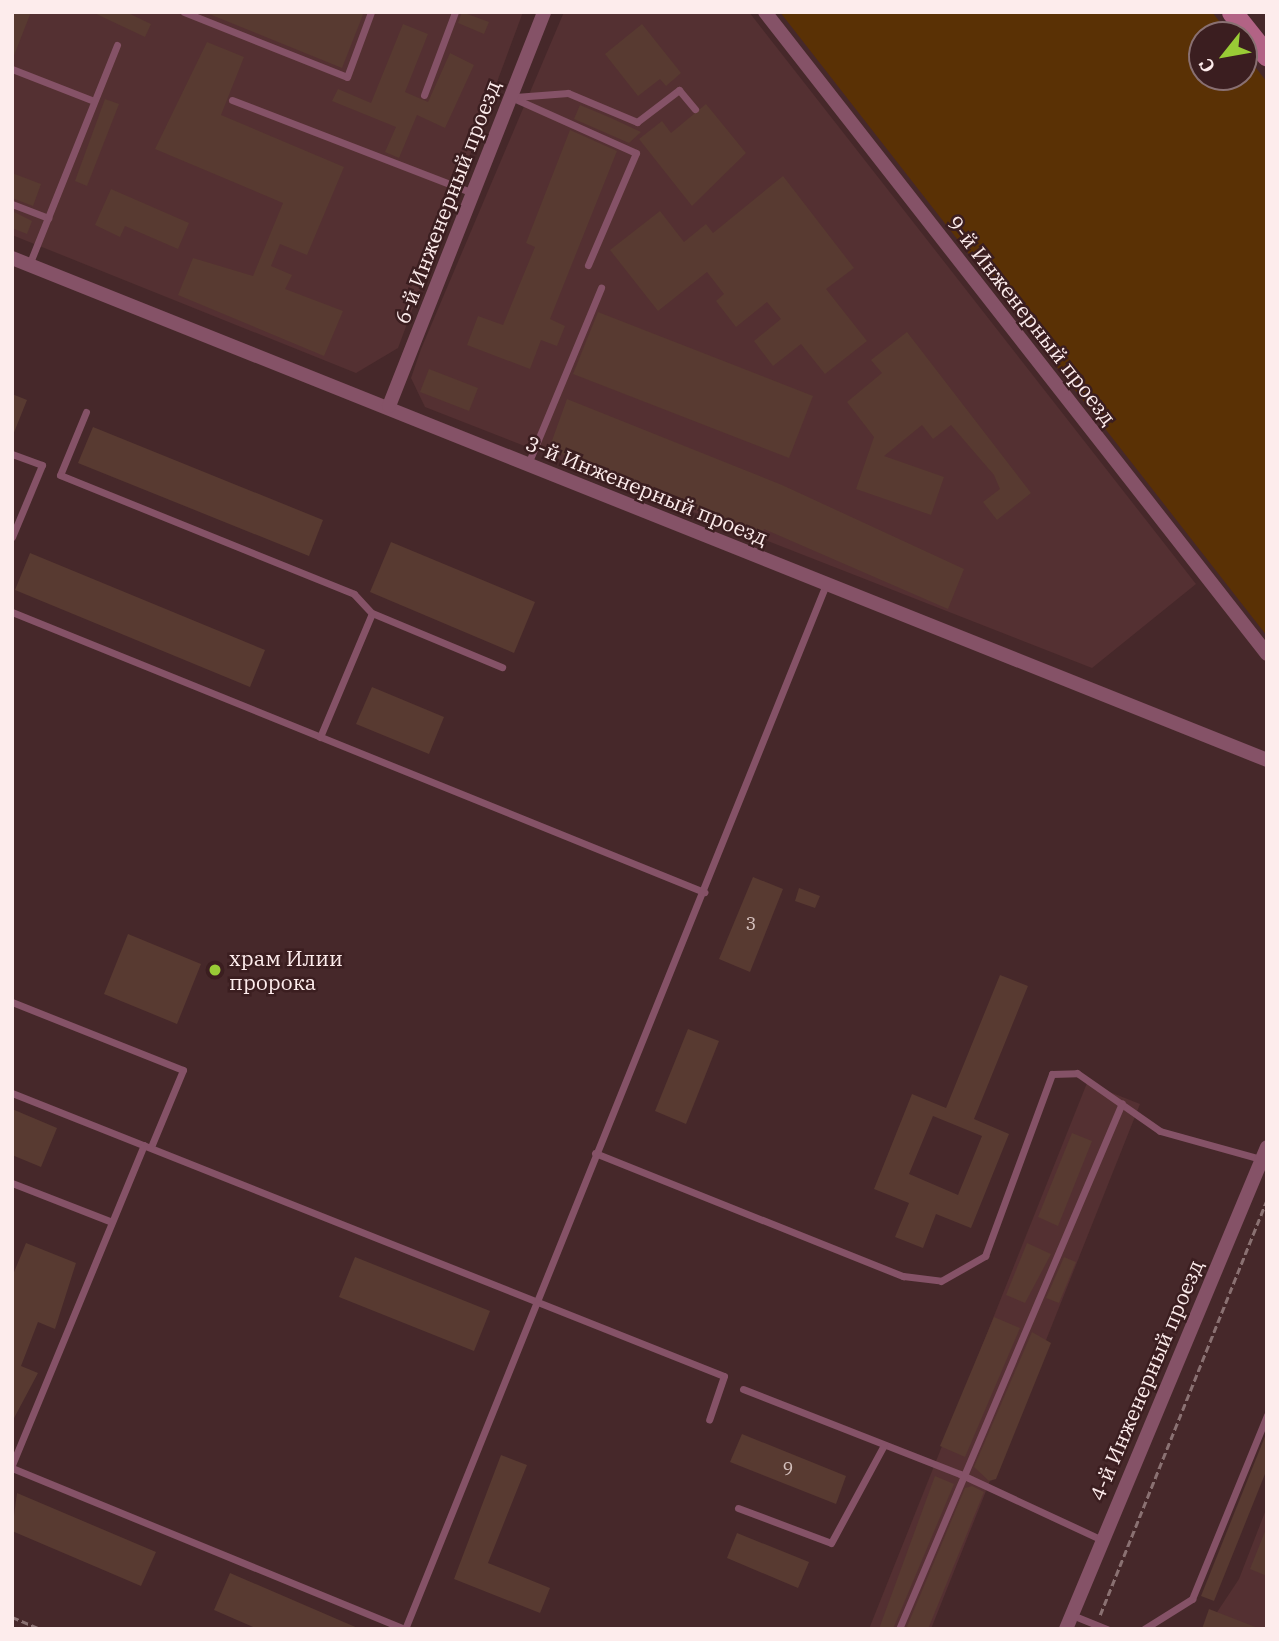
<!DOCTYPE html>
<meta charset="utf-8">
<style>
body{margin:0}
#map{position:relative;width:1279px;height:1641px;overflow:hidden;background:#46282a;font-family:"IBM Plex Serif",serif}
div>[style]{position:absolute}
.built>*{inset:0;background:#543032}
.green>*{inset:0;background:#5a3105}
.building>*{inset:0;background:#583a31}
.path>*{height:2.5px;margin-top:-1.25px;transform-origin:0;background:repeating-linear-gradient(90deg,#8a7172 0 7px,transparent 0 10.5px)}
.service>*{height:7px;margin:-3.5px;padding:0 3.5px;transform-origin:3.5px;border-radius:3.5px;background:#855267}
.minor>*{height:14px;margin:-7px;padding:0 7px;transform-origin:7px;border-radius:7px;background:#855267}
.secondary>*{height:21px;margin:-10.5px;padding:0 10.5px;transform-origin:10.5px;border-radius:10.5px;background:#b26385}
.dots>*{width:19px;height:19px;translate:-50% -50%;box-sizing:border-box;border:4px solid #3b1e20;border-radius:50%}
span{translate:-50% -50%;white-space:nowrap;text-align:center;line-height:1.15;-webkit-text-stroke:5px #3b1e20;paint-order:stroke}
.number-label{font-size:18px;color:#d4c0bd}
.number-label span{-webkit-text-stroke-width:0}
.street-label{font-size:21px;color:#fdecec}
.poi-label{font-size:21px;color:#fdecec}
.left{translate:0 -50%;text-align:left}
.frame{position:absolute;inset:0;border:14px solid #fdecec;pointer-events:none}
.north{position:absolute;left:1188px;top:21px;width:70px;height:70px;box-sizing:border-box;background:#3b1e20;border:2px solid #897072;border-radius:50%;rotate:239deg;font-size:19px;font-weight:700;line-height:28px;text-align:center;color:#fdecec}
.north::after{content:'';display:block;margin:auto;width:24px;height:32px;background:#99cb36;clip-path:polygon(50% 0,100% 100%,50% 72%,0 100%)}
</style>
<div id="map">
<div class="built">
<i style="clip-path:polygon(12px 12px,523px 12px,398px 348px,356px 373px,12px 235px)"></i>
<i style="clip-path:polygon(564px 12px,749px 12px,1196px 584px,1092px 668px,425px 407px,411px 378px,421px 349px)"></i>
<i style="clip-path:polygon(1087px 1083px,1140px 1104px,931px 1629px,869px 1629px)"></i>
<i style="clip-path:polygon(1267px 1507px,1267px 1629px,1206px 1629px,1239px 1579px)"></i>
</div>
<div class="green">
<i style="clip-path:polygon(780px 12px,1212px 12px,1230px 35px,1202px 35px,1202px 77px,1244px 77px,1244px 53px,1267px 82px,1267px 636px)"></i>
</div>
<div class="building">
<i style="clip-path:polygon(12px 12px,31px 12px,13px 58px,12px 58px)"></i>
<i style="clip-path:polygon(92px 12px,126px 12px,151px 24px,145px 37px)"></i>
<i style="clip-path:polygon(204px 12px,364px 12px,342px 68px)"></i>
<i style="clip-path:polygon(462px 12px,489px 22px,484px 34px,458px 23px)"></i>
<i style="clip-path:polygon(403px 24px,428px 34px,405px 92px,428px 102px,450px 53px,474px 65px,445px 128px,417px 115px,399px 158px,385px 152px,396px 127px,332px 101px,338px 89px,371px 103px)"></i>
<i style="clip-path:polygon(642px 24px,681px 73px,666px 86px,660px 79px,638px 96px,605px 54px)"></i>
<i style="clip-path:polygon(207px 42px,244px 57px,221px 115px,344px 167px,307px 255px,280px 244px,271px 266px,292px 275px,285px 289px,343px 311px,324px 356px,178px 295px,193px 258px,253px 276px,283px 203px,155px 149px)"></i>
<i style="clip-path:polygon(105px 99px,119px 104px,87px 186px,75px 181px)"></i>
<i style="clip-path:polygon(706px 104px,746px 153px,692px 206px,639px 139px,662px 121px,671px 133px)"></i>
<i style="clip-path:polygon(580px 105px,611px 118px,641px 132px,629px 143px,574px 119px)"></i>
<i style="clip-path:polygon(570px 130px,617px 151px,550px 319px,565px 326px,557px 346px,541px 340px,530px 369px,467px 345px,478px 316px,503px 325px,535px 247px,526px 243px)"></i>
<i style="clip-path:polygon(12px 173px,41px 184px,33px 206px,12px 198px)"></i>
<i style="clip-path:polygon(783px 176px,854px 268px,826px 289px,867px 341px,825px 374px,801px 344px,773px 366px,754px 341px,781px 319px,767px 302px,736px 327px,716px 301px,724px 294px,707px 272px,658px 311px,610px 250px,660px 211px,684px 242px,706px 224px,713px 233px)"></i>
<i style="clip-path:polygon(111px 189px,189px 223px,178px 249px,125px 226px,120px 237px,95px 225px)"></i>
<i style="clip-path:polygon(12px 211px,32px 221px,27px 234px,12px 228px)"></i>
<i style="clip-path:polygon(598px 312px,813px 396px,789px 458px,573px 374px)"></i>
<i style="clip-path:polygon(907px 332px,1031px 493px,997px 520px,983px 502px,1000px 489px,994px 475px,951px 425px,933px 439px,922px 425px,884px 456px,944px 477px,931px 515px,856px 489px,874px 437px,847px 402px,882px 373px,871px 360px)"></i>
<i style="clip-path:polygon(429px 369px,478px 388px,469px 411px,420px 392px)"></i>
<i style="clip-path:polygon(12px 394px,27px 400px,13px 435px,12px 435px)"></i>
<i style="clip-path:polygon(567px 399px,782px 485px,964px 569px,948px 609px,764px 529px,761px 535px,549px 449px)"></i>
<i style="clip-path:polygon(93px 427px,323px 520px,309px 556px,78px 463px)"></i>
<i style="clip-path:polygon(391px 542px,535px 602px,514px 653px,370px 592px)"></i>
<i style="clip-path:polygon(30px 553px,265px 650px,250px 687px,15px 590px)"></i>
<i style="clip-path:polygon(372px 687px,444px 717px,429px 754px,356px 724px)"></i>
<i style="clip-path:polygon(753px 877px,783px 889px,750px 972px,719px 959px)"></i>
<i style="clip-path:polygon(799px 888px,820px 896px,815px 908px,795px 901px)"></i>
<i style="clip-path:polygon(128px 934px,201px 964px,177px 1024px,104px 994px)"></i>
<i style="clip-path:polygon(evenodd,1000px 975px,1028px 986px,974px 1119px,1009px 1134px,971px 1228px,936px 1214px,923px 1248px,895px 1237px,909px 1203px,874px 1189px,912px 1094px,946px 1108px,1000px 975px,933px 1116px,982px 1136px,958px 1195px,909px 1174px,933px 1116px)"></i>
<i style="clip-path:polygon(688px 1029px,719px 1041px,686px 1124px,655px 1111px)"></i>
<i style="clip-path:polygon(12px 1109px,57px 1128px,41px 1167px,12px 1155px)"></i>
<i style="clip-path:polygon(1072px 1133px,1092px 1141px,1058px 1226px,1038px 1217px)"></i>
<i style="clip-path:polygon(26px 1243px,76px 1263px,55px 1329px,38px 1322px,21px 1366px,38px 1373px,13px 1420px,12px 1277px)"></i>
<i style="clip-path:polygon(1027px 1243px,1051px 1254px,1025px 1303px,1006px 1295px)"></i>
<i style="clip-path:polygon(355px 1257px,490px 1311px,474px 1351px,339px 1297px)"></i>
<i style="clip-path:polygon(1064px 1257px,1076px 1262px,1059px 1303px,1046px 1298px)"></i>
<i style="clip-path:polygon(994px 1317px,1020px 1328px,965px 1457px,940px 1446px)"></i>
<i style="clip-path:polygon(1032px 1332px,1051px 1343px,996px 1479px,989px 1481px,974px 1467px)"></i>
<i style="clip-path:polygon(742px 1434px,846px 1476px,836px 1504px,730px 1462px)"></i>
<i style="clip-path:polygon(1266px 1434px,1267px 1469px,1214px 1601px,1201px 1596px)"></i>
<i style="clip-path:polygon(501px 1455px,527px 1465px,488px 1563px,550px 1588px,540px 1613px,454px 1579px)"></i>
<i style="clip-path:polygon(935px 1476px,954px 1484px,893px 1629px,879px 1629px)"></i>
<i style="clip-path:polygon(972px 1486px,984px 1492px,928px 1629px,906px 1629px,965px 1488px)"></i>
<i style="clip-path:polygon(17px 1493px,156px 1552px,141px 1586px,12px 1531px)"></i>
<i style="clip-path:polygon(1266px 1529px,1267px 1530px,1267px 1576px,1250px 1569px)"></i>
<i style="clip-path:polygon(737px 1533px,809px 1562px,798px 1588px,727px 1558px)"></i>
<i style="clip-path:polygon(230px 1573px,360px 1629px,258px 1629px,214px 1610px)"></i>
<i style="clip-path:polygon(1209px 1609px,1258px 1628px,1258px 1629px,1202px 1629px)"></i>
</div>
<div class="path">
<i style="left:1100px;top:1615px;width:448px;rotate:-68.1deg"></i>
<i style="left:12px;top:1617px;width:30px;rotate:23deg"></i>
</div>
<div class="service">
<i style="left:184px;top:12px;width:175px;rotate:21.7deg"></i>
<i style="left:347px;top:77px;width:69px;rotate:-69.7deg"></i>
<i style="left:12px;top:69px;width:88px;rotate:21.3deg"></i>
<i style="left:424px;top:95px;width:89px;rotate:-69.5deg"></i>
<i style="left:511px;top:97px;width:137px;rotate:24.1deg"></i>
<i style="left:636px;top:153px;width:122px;rotate:113.2deg"></i>
<i style="left:515px;top:97px;width:53px;rotate:-4.3deg"></i>
<i style="left:568px;top:93px;width:75px;rotate:22.8deg"></i>
<i style="left:637px;top:122px;width:53px;rotate:-37.3deg"></i>
<i style="left:679px;top:90px;width:25px;rotate:50deg"></i>
<i style="left:232px;top:100px;width:258px;rotate:21.1deg"></i>
<i style="left:12px;top:204px;width:39px;rotate:21deg"></i>
<i style="left:29px;top:265px;width:237px;rotate:-68.2deg"></i>
<i style="left:86px;top:412px;width:68px;rotate:112.4deg"></i>
<i style="left:60px;top:475px;width:317px;rotate:22deg"></i>
<i style="left:354px;top:594px;width:26px;rotate:47deg"></i>
<i style="left:12px;top:454px;width:32px;rotate:20deg"></i>
<i style="left:42px;top:465px;width:78px;rotate:112.6deg"></i>
<i style="left:528px;top:464px;width:191px;rotate:-67.5deg"></i>
<i style="left:12px;top:612px;width:747px;rotate:22.03deg"></i>
<i style="left:320px;top:737px;width:134px;rotate:-67.2deg"></i>
<i style="left:372px;top:613px;width:141px;rotate:22.6deg"></i>
<i style="left:12px;top:1002px;width:184px;rotate:21.7deg"></i>
<i style="left:183px;top:1070px;width:83px;rotate:112.6deg"></i>
<i style="left:12px;top:1093px;width:766px;rotate:21.68deg"></i>
<i style="left:724px;top:1376px;width:46px;rotate:108.8deg"></i>
<i style="left:595px;top:1153px;width:332px;rotate:21.8deg"></i>
<i style="left:903px;top:1276px;width:38px;rotate:7deg"></i>
<i style="left:941px;top:1281px;width:51px;rotate:-29.6deg"></i>
<i style="left:985px;top:1256px;width:194px;rotate:-69.8deg"></i>
<i style="left:1052px;top:1074px;width:25px;rotate:-2deg"></i>
<i style="left:1077px;top:1073px;width:101px;rotate:34.9deg"></i>
<i style="left:1160px;top:1131px;width:105px;rotate:15.5deg"></i>
<i style="left:12px;top:1183px;width:107px;rotate:21.3deg"></i>
<i style="left:743px;top:1389px;width:233px;rotate:21.4deg"></i>
<i style="left:960px;top:1474px;width:157px;rotate:24.9deg"></i>
<i style="left:12px;top:1465px;width:346px;rotate:-67.6deg"></i>
<i style="left:12px;top:1468px;width:425px;rotate:22.3deg"></i>
<i style="left:405px;top:1629px;width:1123px;rotate:-68.05deg"></i>
<i style="left:738px;top:1508px;width:99px;rotate:20.6deg"></i>
<i style="left:831px;top:1543px;width:111px;rotate:-61.6deg"></i>
<i style="left:1072px;top:1615px;width:38px;rotate:22deg"></i>
<i style="left:899px;top:1629px;width:571px;rotate:-67.03deg"></i>
<i style="left:1144px;top:1629px;width:57px;rotate:-32deg"></i>
<i style="left:1192px;top:1599px;width:199px;rotate:-67.8deg"></i>
</div>
<div class="minor">
<i style="left:765px;top:12px;width:815px;rotate:51.98deg"></i>
<i style="left:12px;top:258px;width:1352px;rotate:21.8deg"></i>
<i style="left:389px;top:406px;width:423px;rotate:-68.5deg"></i>
<i style="left:1066px;top:1629px;width:522px;rotate:-67.36deg"></i>
</div>
<div class="secondary">
<i style="left:1232px;top:12px;width:56px;rotate:51.5deg"></i>
</div>
<div class="dots">
<i style="left:215px;top:970px;background:#99cb36"></i>
</div>
<div class="number-label">
<span style="left:751px;top:924px">3</span>
<span style="left:788px;top:1469px">9</span>
</div>
<div class="street-label">
<span style="left:447px;top:202px;rotate:-69deg">6-й Инженерный проезд</span>
<span style="left:1032px;top:320px;rotate:52deg">9-й Инженерный проезд</span>
<span style="left:647px;top:490px;rotate:22deg">3-й Инженерный проезд</span>
<span style="left:1146px;top:1380px;rotate:-67deg">4-й Инженерный проезд</span>
</div>
<div class="poi-label">
<span class="left" style="left:229px;top:970px">храм Илии<br>пророка</span>
</div>
<div class="frame"></div>
<div class="north">С</div>
</div>
